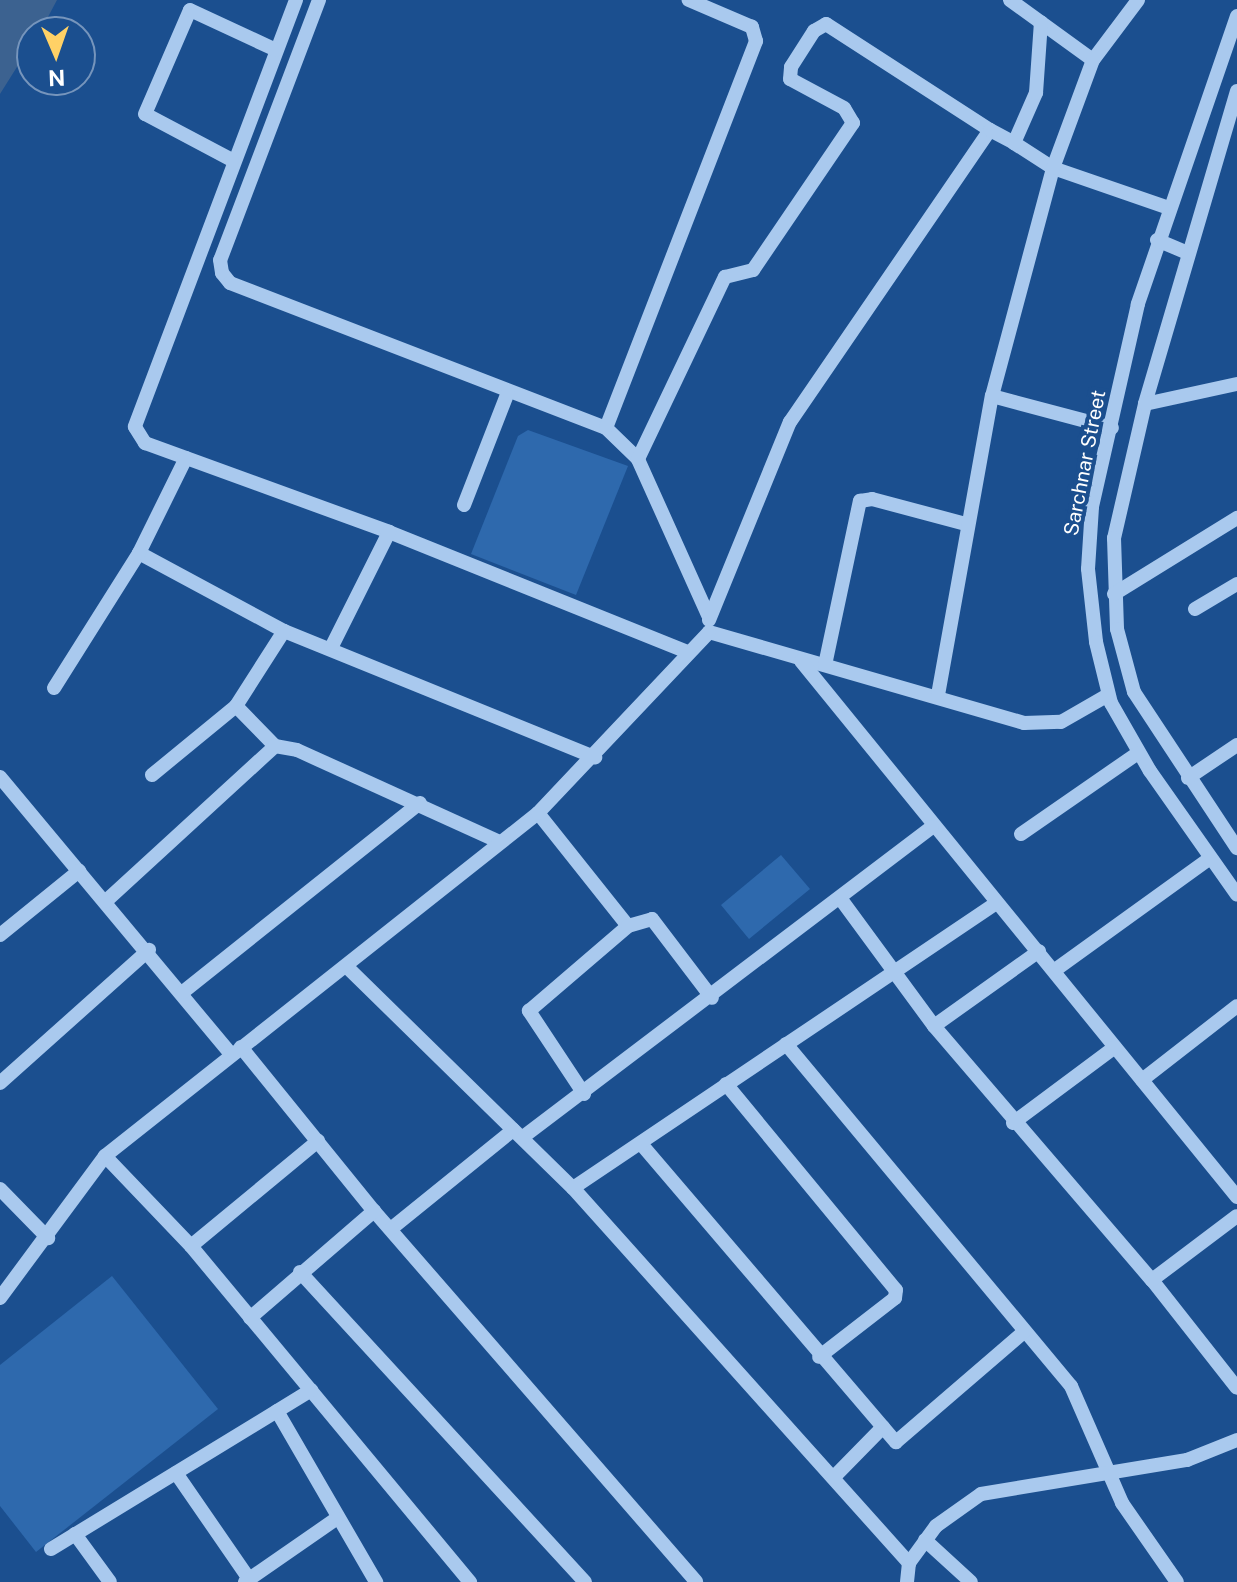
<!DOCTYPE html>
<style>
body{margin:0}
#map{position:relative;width:1237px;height:1582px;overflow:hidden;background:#1b4f8f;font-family:"Public Sans",sans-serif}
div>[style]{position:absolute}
.green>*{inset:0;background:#2e69ad}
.water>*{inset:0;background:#3c6290}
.minor>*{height:14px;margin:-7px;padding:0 7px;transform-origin:7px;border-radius:7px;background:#a9c9ee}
span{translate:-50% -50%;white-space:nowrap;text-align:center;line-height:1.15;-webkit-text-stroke:8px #1b4f8f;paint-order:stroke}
.street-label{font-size:20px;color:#fff}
.north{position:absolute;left:16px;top:16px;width:80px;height:80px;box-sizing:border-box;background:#1b4f8f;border:2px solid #7695bc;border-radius:50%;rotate:178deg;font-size:22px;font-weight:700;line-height:32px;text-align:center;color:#fff}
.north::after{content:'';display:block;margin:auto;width:28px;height:36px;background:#ffd166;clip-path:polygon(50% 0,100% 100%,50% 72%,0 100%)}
</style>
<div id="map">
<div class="green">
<i style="clip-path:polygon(528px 430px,628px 466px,576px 595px,471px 554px,518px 436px)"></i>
<i style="clip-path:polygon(781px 855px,810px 889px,749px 939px,721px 905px)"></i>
<i style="clip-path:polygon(112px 1276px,218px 1409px,36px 1552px,0 1506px,0 1365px)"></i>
</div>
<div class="water">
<i style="clip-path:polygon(0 0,57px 0,40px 32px,32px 32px,32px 43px,0 94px)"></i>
</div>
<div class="minor">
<i style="left:296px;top:0;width:456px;rotate:110.7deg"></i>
<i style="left:135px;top:427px;width:19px;rotate:58deg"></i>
<i style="left:145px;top:443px;width:260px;rotate:20deg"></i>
<i style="left:389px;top:532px;width:321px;rotate:21.9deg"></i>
<i style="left:319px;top:0;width:278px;rotate:110.8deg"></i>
<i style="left:220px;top:260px;width:13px;rotate:81deg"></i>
<i style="left:222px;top:273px;width:13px;rotate:51deg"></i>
<i style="left:230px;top:283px;width:403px;rotate:21.1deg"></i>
<i style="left:606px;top:428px;width:45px;rotate:44.1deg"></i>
<i style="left:1010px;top:0;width:102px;rotate:35.9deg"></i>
<i style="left:1237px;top:16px;width:305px;rotate:109deg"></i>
<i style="left:1138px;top:304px;width:208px;rotate:102.8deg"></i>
<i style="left:1092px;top:507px;width:62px;rotate:93.7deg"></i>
<i style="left:1088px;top:569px;width:73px;rotate:83.7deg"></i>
<i style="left:1096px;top:642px;width:63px;rotate:76.2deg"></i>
<i style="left:1111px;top:703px;width:78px;rotate:60.2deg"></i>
<i style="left:1150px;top:771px;width:151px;rotate:54.9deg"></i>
<i style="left:1237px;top:91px;width:326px;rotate:106.4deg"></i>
<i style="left:1145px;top:404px;width:138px;rotate:103deg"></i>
<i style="left:1114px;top:538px;width:91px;rotate:88.1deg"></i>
<i style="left:1117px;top:629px;width:65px;rotate:74.9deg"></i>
<i style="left:1134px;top:692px;width:187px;rotate:56.6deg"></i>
<i style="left:1014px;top:143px;width:46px;rotate:32.7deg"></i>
<i style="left:1053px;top:168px;width:123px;rotate:19deg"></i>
<i style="left:232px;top:160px;width:98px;rotate:-152.1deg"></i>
<i style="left:145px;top:114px;width:113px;rotate:-66.6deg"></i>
<i style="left:190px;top:10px;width:95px;rotate:24.9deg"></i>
<i style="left:1157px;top:240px;width:34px;rotate:23deg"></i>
<i style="left:992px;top:396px;width:124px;rotate:14.9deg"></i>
<i style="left:1145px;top:404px;width:94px;rotate:-12.3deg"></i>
<i style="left:606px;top:428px;width:415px;rotate:-68.8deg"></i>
<i style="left:756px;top:41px;width:15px;rotate:-106deg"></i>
<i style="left:752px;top:27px;width:69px;rotate:-156.8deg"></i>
<i style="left:464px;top:505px;width:121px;rotate:-68.7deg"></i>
<i style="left:139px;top:553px;width:165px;rotate:28.3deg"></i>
<i style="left:284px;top:631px;width:336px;rotate:22.1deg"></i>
<i style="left:1114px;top:594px;width:145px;rotate:-31.7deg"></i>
<i style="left:1195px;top:609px;width:49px;rotate:-30.8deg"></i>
<i style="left:708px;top:615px;width:171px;rotate:-114.2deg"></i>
<i style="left:638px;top:459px;width:202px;rotate:-64.5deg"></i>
<i style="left:725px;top:277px;width:29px;rotate:-14deg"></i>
<i style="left:753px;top:270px;width:178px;rotate:-55.8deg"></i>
<i style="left:853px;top:123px;width:17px;rotate:-121deg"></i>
<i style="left:844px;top:108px;width:61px;rotate:-151.8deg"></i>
<i style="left:790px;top:79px;width:12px;rotate:-85deg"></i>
<i style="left:791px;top:67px;width:43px;rotate:-57.4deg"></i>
<i style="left:814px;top:31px;width:14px;rotate:-30deg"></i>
<i style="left:826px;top:24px;width:195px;rotate:32.9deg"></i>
<i style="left:709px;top:620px;width:214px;rotate:-67.8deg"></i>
<i style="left:790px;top:422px;width:354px;rotate:-55.6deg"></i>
<i style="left:990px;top:130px;width:27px;rotate:28deg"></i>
<i style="left:1014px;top:143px;width:55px;rotate:-66.3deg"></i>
<i style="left:1036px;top:93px;width:71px;rotate:-86deg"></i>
<i style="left:709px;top:632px;width:328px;rotate:16.1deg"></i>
<i style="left:1024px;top:723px;width:37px;rotate:-2deg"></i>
<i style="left:1061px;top:722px;width:54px;rotate:-29.9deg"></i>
<i style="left:331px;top:648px;width:130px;rotate:-63.4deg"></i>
<i style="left:801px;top:661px;width:691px;rotate:50.87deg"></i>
<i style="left:825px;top:665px;width:168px;rotate:-78deg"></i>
<i style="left:860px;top:501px;width:12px;rotate:-9deg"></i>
<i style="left:872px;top:499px;width:97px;rotate:14.9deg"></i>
<i style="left:54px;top:688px;width:160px;rotate:-57.8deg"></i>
<i style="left:139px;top:553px;width:106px;rotate:-63.7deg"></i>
<i style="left:938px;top:695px;width:304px;rotate:-79.8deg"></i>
<i style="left:992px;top:396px;width:236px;rotate:-75deg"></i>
<i style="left:1053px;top:168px;width:115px;rotate:-69.7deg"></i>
<i style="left:1093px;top:60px;width:75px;rotate:-53.1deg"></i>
<i style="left:236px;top:706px;width:89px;rotate:-57.4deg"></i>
<i style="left:152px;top:775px;width:109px;rotate:-39.4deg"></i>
<i style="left:236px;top:706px;width:56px;rotate:45.7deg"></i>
<i style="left:0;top:777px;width:359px;rotate:50.2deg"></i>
<i style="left:1188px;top:778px;width:59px;rotate:-34deg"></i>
<i style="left:538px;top:813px;width:144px;rotate:51.5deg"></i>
<i style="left:1021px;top:834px;width:142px;rotate:-34.7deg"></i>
<i style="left:840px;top:898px;width:159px;rotate:53.7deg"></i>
<i style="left:934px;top:1026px;width:335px;rotate:49.4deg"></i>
<i style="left:1152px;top:1280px;width:137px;rotate:51.8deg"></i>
<i style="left:106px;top:901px;width:229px;rotate:-42.5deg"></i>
<i style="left:275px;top:746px;width:22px;rotate:10deg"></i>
<i style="left:297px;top:750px;width:221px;rotate:24.4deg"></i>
<i style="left:0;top:935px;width:102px;rotate:-39deg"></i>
<i style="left:347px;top:967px;width:316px;rotate:44.4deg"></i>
<i style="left:573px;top:1188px;width:504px;rotate:48.14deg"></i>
<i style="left:1055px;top:970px;width:190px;rotate:-35.8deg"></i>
<i style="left:183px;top:992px;width:303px;rotate:-38.6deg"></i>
<i style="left:934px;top:1026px;width:129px;rotate:-35.5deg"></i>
<i style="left:786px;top:1044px;width:445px;rotate:50.2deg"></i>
<i style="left:1071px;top:1386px;width:128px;rotate:66.4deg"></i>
<i style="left:1122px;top:1503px;width:96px;rotate:55.2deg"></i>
<i style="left:241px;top:1047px;width:211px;rotate:51deg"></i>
<i style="left:374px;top:1211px;width:491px;rotate:49deg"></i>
<i style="left:1142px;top:1080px;width:120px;rotate:-37.9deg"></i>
<i style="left:0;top:1083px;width:200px;rotate:-41.8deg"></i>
<i style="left:726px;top:1084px;width:267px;rotate:50.5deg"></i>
<i style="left:896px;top:1290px;width:8px;rotate:97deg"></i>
<i style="left:895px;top:1298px;width:96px;rotate:142.2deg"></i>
<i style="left:584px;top:1094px;width:100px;rotate:-123.5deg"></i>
<i style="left:529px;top:1011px;width:130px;rotate:-40.6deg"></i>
<i style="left:628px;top:926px;width:25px;rotate:-16deg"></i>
<i style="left:652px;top:919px;width:99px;rotate:52.8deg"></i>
<i style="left:1013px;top:1123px;width:127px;rotate:-36.7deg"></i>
<i style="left:523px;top:1137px;width:513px;rotate:-37.16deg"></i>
<i style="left:642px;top:1145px;width:391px;rotate:49.5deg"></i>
<i style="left:896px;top:1442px;width:169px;rotate:-40.7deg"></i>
<i style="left:105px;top:1156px;width:124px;rotate:46.3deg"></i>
<i style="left:191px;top:1246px;width:437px;rotate:50.3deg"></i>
<i style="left:573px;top:1188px;width:509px;rotate:-33.94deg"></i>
<i style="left:0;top:1189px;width:69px;rotate:45.6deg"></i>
<i style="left:392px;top:1228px;width:156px;rotate:-39deg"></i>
<i style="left:191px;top:1246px;width:165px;rotate:-39.6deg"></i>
<i style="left:300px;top:1272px;width:421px;rotate:47.4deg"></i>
<i style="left:1152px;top:1280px;width:106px;rotate:-37deg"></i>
<i style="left:0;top:1298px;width:177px;rotate:-53.5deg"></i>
<i style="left:105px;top:1156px;width:552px;rotate:-38.38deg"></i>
<i style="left:538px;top:813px;width:249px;rotate:-46.6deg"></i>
<i style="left:250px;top:1318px;width:164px;rotate:-40.8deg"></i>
<i style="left:277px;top:1411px;width:198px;rotate:59.9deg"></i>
<i style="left:176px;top:1473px;width:129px;rotate:55.4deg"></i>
<i style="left:834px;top:1477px;width:70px;rotate:-45.6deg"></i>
<i style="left:75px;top:1534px;width:59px;rotate:53.9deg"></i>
<i style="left:925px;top:1540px;width:62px;rotate:42.4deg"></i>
<i style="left:51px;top:1549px;width:305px;rotate:-31.4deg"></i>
<i style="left:245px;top:1582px;width:111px;rotate:-34.7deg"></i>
<i style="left:907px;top:1582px;width:19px;rotate:-84deg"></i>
<i style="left:909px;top:1563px;width:46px;rotate:-53.9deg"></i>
<i style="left:936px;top:1526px;width:55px;rotate:-35.4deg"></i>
<i style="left:981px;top:1494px;width:209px;rotate:-9.4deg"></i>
<i style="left:1187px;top:1460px;width:54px;rotate:-21.8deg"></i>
</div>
<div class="street-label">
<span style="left:1085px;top:463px;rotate:-79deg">Sarchnar Street</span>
</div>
<div class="north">N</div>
</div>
